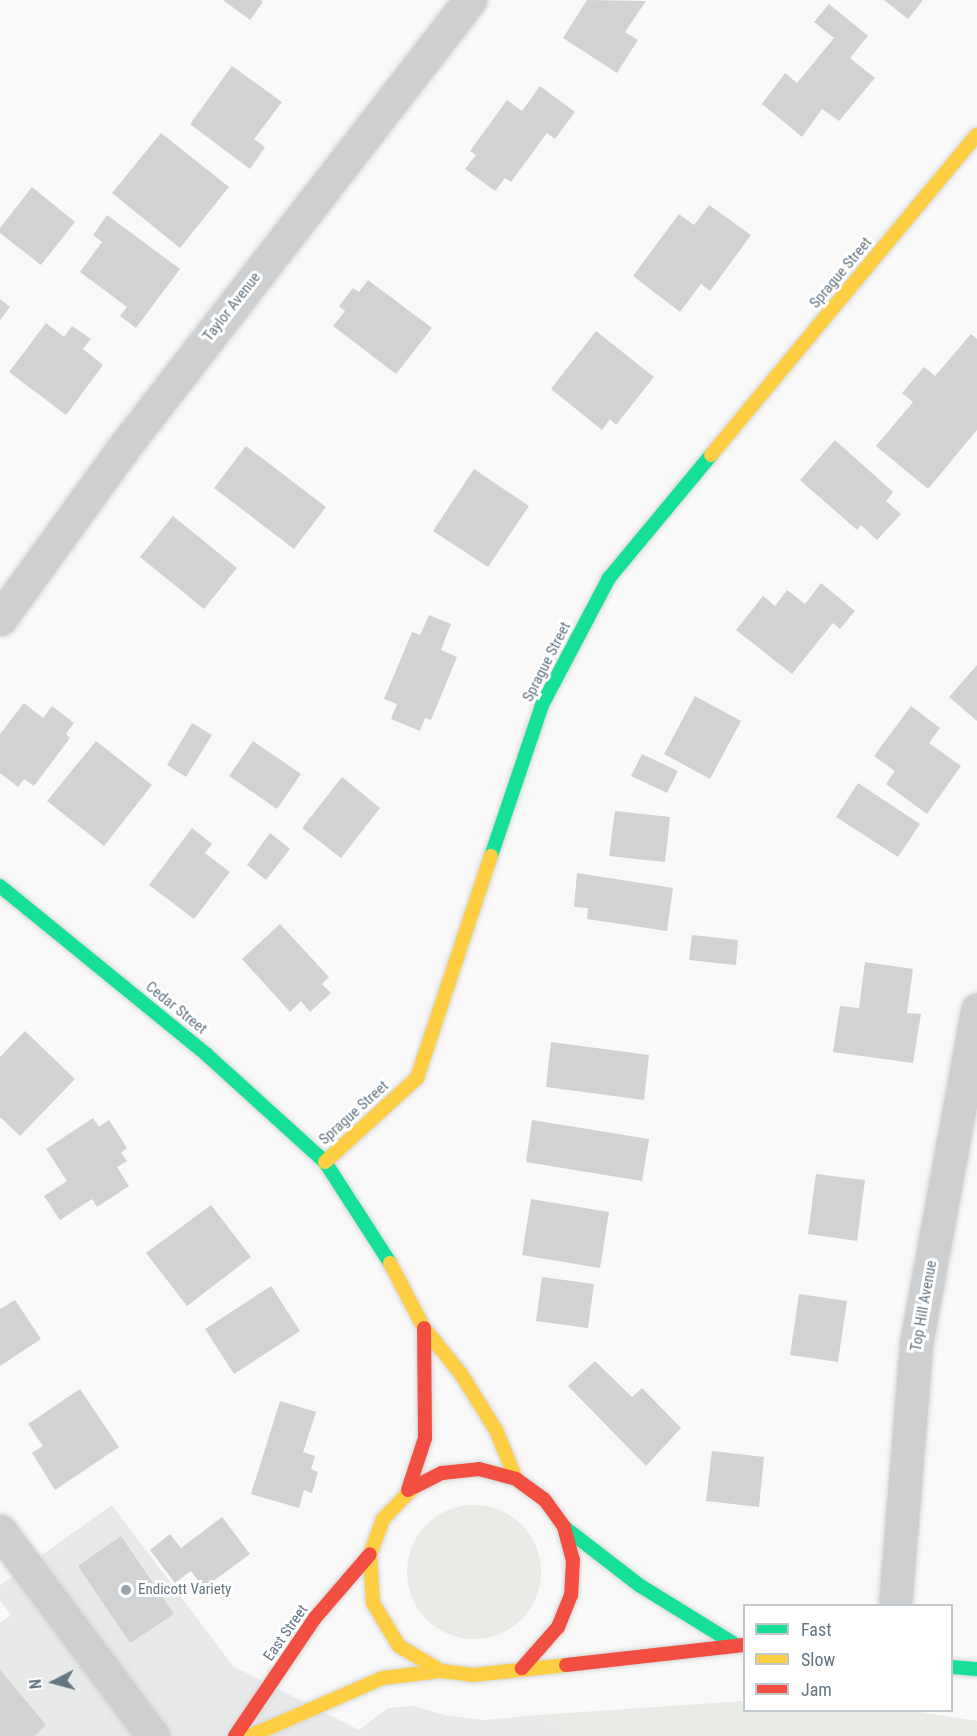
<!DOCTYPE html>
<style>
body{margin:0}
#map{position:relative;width:977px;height:1736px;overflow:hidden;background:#f9f9f9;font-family:"Roboto Condensed",sans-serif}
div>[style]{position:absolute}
.built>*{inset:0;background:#e8e9e9}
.green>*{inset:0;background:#e8ebe6}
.round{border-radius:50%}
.building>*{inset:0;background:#d0d2d3}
.roads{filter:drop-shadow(0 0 2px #d5d6d7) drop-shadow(0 0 2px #d5d6d7)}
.street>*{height:33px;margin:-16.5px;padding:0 16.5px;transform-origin:16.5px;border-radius:16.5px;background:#cecfd0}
.fast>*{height:14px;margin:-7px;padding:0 7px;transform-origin:7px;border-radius:7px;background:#16e098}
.slow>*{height:14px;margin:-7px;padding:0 7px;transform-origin:7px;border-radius:7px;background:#ffcf43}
.jam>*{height:14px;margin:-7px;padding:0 7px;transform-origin:7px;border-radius:7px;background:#f24e42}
.dots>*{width:16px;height:16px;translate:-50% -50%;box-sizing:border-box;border:3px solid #fff;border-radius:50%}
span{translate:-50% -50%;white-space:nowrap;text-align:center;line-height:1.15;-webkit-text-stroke:6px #fff;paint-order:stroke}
.street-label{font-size:15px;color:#657683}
.poi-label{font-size:15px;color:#657683}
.left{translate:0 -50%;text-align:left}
.legend{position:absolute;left:743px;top:1604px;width:210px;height:108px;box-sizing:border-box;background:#fff;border:2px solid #c1c8cd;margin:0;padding:8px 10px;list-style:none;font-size:18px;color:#657683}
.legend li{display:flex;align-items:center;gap:12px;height:30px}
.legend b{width:30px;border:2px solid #c1c8cd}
.north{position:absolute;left:24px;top:1652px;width:60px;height:60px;-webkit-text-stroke:4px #fff;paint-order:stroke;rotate:264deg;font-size:16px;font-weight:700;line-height:24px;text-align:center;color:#657683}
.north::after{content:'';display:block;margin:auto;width:21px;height:27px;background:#657683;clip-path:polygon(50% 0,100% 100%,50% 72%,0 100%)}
</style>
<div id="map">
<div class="built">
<i style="clip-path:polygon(112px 1505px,233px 1666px,359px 1730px,388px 1708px,414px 1706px,444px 1715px,484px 1720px,538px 1715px,570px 1736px,0 1736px,0 1623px,11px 1615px,0 1600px,0 1585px)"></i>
</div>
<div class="green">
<i class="round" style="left:407px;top:1505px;width:134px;height:134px"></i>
<i style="clip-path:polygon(744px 1701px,744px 1710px,913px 1711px,977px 1721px,977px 1736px,570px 1736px,538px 1715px)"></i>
</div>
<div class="building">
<i style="clip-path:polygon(223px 0,261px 0,263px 2px,250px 20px)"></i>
<i style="clip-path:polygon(587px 0,646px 1px,625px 32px,638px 40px,617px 73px,563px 38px)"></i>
<i style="clip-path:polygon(884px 0,923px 0,908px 19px)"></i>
<i style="clip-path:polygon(829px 4px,868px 36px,850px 58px,875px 78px,839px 121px,822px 109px,802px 137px,762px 104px,785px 73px,797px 83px,834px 38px,814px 22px)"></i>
<i style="clip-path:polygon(232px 66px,282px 102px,254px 139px,265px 147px,250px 169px,190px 124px)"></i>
<i style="clip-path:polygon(540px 86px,575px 112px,555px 139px,547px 133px,511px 182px,505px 178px,495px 191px,465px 169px,476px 155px,470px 151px,507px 100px,522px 111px)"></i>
<i style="clip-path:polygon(161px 133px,229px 187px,180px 248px,112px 193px)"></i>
<i style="clip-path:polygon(32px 187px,75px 222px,41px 265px,0 233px,0 228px)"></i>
<i style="clip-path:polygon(709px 205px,751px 235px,710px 291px,701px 284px,680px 312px,633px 276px,679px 214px,694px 225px)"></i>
<i style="clip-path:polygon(107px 215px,180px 269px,136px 328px,120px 316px,127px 307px,80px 272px,102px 242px,93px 235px)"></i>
<i style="clip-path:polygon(368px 280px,432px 328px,396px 374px,333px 326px,345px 311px,339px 306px,353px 288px,359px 292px)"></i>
<i style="clip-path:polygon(0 299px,10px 307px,0 320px)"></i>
<i style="clip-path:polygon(46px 323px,64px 337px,72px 326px,91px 339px,83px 349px,103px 365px,66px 415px,9px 372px)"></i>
<i style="clip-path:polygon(596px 331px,654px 377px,616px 425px,610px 419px,602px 430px,551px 389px)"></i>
<i style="clip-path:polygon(971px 334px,977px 339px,977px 430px,928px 489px,876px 446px,913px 402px,902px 393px,924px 367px,935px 376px)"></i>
<i style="clip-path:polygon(835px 440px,893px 492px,886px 501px,901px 514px,877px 540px,861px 525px,857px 530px,800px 480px)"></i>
<i style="clip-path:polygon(246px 446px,326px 507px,294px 549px,214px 488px)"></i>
<i style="clip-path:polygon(474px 469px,529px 506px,488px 567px,433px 531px)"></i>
<i style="clip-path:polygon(173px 516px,237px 568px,204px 609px,140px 557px)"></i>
<i style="clip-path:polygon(821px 583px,855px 611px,840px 629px,833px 623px,792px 674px,736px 630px,763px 596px,775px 606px,787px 590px,805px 604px)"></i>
<i style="clip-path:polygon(429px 615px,451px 624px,441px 650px,457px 657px,431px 720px,425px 718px,420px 731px,391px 719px,397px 704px,384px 699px,412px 632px,420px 635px)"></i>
<i style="clip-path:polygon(977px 665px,977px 721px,949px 697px)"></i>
<i style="clip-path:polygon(695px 696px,741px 721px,710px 779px,664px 754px)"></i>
<i style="clip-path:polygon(24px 703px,43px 718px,52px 706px,74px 723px,66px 734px,70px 738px,34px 786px,24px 779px,18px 787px,0 773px,0 734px)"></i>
<i style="clip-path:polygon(911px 706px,940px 728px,929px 743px,961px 766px,927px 814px,886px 784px,895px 771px,874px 756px)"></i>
<i style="clip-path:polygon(192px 723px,212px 735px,186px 777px,167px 765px)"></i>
<i style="clip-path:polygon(96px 741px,152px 785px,104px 846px,47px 801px)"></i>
<i style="clip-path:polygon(253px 741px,301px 774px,277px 809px,229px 776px)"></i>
<i style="clip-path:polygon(642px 754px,678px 771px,667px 793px,631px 776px)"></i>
<i style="clip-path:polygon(342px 777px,380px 808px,341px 858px,302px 828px)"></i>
<i style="clip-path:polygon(858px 783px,920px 824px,898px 857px,836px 817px)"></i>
<i style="clip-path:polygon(615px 811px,670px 817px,665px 862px,609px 856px)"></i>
<i style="clip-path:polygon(192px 828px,212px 844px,205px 853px,230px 872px,194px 919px,149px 885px)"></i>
<i style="clip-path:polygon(270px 833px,290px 849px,266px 880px,247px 865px)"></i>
<i style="clip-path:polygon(577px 873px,673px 888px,667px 931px,587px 919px,588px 908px,574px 907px)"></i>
<i style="clip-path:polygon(280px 924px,329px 977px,322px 984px,331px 993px,310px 1012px,301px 1001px,290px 1012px,242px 959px)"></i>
<i style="clip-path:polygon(692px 935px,738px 940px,736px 965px,689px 960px)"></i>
<i style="clip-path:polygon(865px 962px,913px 969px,907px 1013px,921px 1014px,913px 1063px,833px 1052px,840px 1006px,859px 1008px)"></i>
<i style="clip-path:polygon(25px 1031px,75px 1079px,20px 1136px,0 1117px,0 1057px)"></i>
<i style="clip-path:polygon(551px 1042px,649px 1055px,644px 1100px,546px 1087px)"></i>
<i style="clip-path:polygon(93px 1118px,99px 1127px,109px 1120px,127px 1148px,121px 1153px,127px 1161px,117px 1167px,129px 1186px,97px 1207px,92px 1199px,60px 1220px,44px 1196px,67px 1181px,46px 1149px)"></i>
<i style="clip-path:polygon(532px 1120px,649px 1139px,642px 1181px,526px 1162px)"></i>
<i style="clip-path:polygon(816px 1174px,865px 1180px,857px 1241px,808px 1234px)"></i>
<i style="clip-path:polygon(531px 1199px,609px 1212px,600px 1268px,522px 1255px)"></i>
<i style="clip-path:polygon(211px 1205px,251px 1257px,187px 1306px,146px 1253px)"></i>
<i style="clip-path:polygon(542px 1277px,594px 1284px,588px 1328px,536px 1321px)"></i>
<i style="clip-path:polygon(271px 1286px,300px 1331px,234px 1374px,205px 1329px)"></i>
<i style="clip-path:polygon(799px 1294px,847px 1301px,838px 1362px,790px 1355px)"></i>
<i style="clip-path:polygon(15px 1300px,41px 1339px,0 1366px,0 1309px)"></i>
<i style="clip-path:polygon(595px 1361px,632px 1397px,642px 1388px,681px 1428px,646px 1466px,568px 1386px)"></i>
<i style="clip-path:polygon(80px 1389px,119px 1447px,55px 1490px,32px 1453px,43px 1446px,28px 1424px)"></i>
<i style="clip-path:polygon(280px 1401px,316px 1412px,303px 1452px,315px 1456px,311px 1469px,318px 1472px,312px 1493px,304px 1490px,299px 1508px,251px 1494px)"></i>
<i style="clip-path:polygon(712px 1451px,764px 1457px,759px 1507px,706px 1501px)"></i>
<i style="clip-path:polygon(222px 1517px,250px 1554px,204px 1588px,191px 1571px,175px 1583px,150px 1550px,170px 1534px,181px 1548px)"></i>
<i style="clip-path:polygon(121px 1536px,174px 1614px,130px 1643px,78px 1566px)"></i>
<i style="clip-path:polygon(0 1670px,46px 1725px,34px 1736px,0 1736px)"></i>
</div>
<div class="roads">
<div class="street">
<i style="left:0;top:619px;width:207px;rotate:-54.2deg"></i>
<i style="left:121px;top:451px;width:570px;rotate:-52.27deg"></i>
<i style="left:0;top:1531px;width:256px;rotate:53.3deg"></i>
<i style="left:895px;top:1606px;width:263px;rotate:-85.4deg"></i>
<i style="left:916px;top:1344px;width:340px;rotate:-79.6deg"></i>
</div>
<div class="fast">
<i style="left:491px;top:856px;width:159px;rotate:-71.3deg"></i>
<i style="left:542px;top:705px;width:144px;rotate:-62.2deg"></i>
<i style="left:609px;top:578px;width:160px;rotate:-50.3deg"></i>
<i style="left:0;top:886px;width:267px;rotate:39.2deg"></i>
<i style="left:207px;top:1055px;width:159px;rotate:42.2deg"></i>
<i style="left:325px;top:1162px;width:120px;rotate:57.2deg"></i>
<i style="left:564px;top:1527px;width:95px;rotate:37.7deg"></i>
<i style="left:639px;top:1585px;width:114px;rotate:31.7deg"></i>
<i style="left:952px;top:1667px;width:25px;rotate:5deg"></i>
</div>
<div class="slow">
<i style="left:711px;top:455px;width:416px;rotate:-50.3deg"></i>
<i style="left:325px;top:1162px;width:125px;rotate:-42.4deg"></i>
<i style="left:417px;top:1078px;width:234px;rotate:-71.6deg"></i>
<i style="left:390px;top:1263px;width:73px;rotate:62.4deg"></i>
<i style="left:424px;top:1328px;width:59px;rotate:51.2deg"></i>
<i style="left:461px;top:1374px;width:66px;rotate:58deg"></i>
<i style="left:496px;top:1430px;width:53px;rotate:67.8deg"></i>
<i style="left:414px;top:1487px;width:45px;rotate:134.1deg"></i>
<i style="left:383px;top:1519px;width:37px;rotate:110deg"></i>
<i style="left:370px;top:1554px;width:49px;rotate:86.5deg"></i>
<i style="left:373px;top:1603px;width:50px;rotate:58.8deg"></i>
<i style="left:399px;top:1646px;width:49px;rotate:30.8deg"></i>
<i style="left:441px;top:1671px;width:32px;rotate:7deg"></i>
<i style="left:473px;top:1675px;width:94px;rotate:-6.1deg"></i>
<i style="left:250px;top:1736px;width:145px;rotate:-23.6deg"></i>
<i style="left:383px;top:1678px;width:58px;rotate:-6.9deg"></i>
</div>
<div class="jam">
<i style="left:414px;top:1487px;width:31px;rotate:-27deg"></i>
<i style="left:442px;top:1473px;width:37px;rotate:-6deg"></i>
<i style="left:479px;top:1469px;width:38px;rotate:15deg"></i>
<i style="left:516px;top:1479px;width:34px;rotate:36deg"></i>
<i style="left:544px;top:1499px;width:34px;rotate:54deg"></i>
<i style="left:564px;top:1527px;width:34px;rotate:75deg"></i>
<i style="left:573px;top:1560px;width:35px;rotate:93deg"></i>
<i style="left:571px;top:1595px;width:35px;rotate:112deg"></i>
<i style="left:558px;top:1627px;width:55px;rotate:131.3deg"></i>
<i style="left:408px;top:1490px;width:55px;rotate:-71.9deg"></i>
<i style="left:425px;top:1438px;width:110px;rotate:-90.5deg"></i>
<i style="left:566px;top:1665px;width:179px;rotate:-6.4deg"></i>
<i style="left:235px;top:1736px;width:143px;rotate:-55.9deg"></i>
<i style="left:315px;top:1618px;width:84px;rotate:-49.3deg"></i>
</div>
</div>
<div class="dots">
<i style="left:126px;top:1590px;background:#99a4ac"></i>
</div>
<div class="street-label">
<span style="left:841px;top:273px;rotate:-50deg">Sprague Street</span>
<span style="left:232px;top:307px;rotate:-52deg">Taylor Avenue</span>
<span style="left:547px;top:662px;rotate:-63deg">Sprague Street</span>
<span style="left:176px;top:1008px;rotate:39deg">Cedar Street</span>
<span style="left:354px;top:1113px;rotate:-42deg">Sprague Street</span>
<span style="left:924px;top:1306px;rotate:-80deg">Top Hill Avenue</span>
<span style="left:286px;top:1633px;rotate:-55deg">East Street</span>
</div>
<div class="poi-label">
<span class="left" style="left:138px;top:1590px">Endicott Variety</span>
</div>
<ul class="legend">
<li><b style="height:8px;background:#16e098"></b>Fast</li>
<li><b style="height:8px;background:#ffcf43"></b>Slow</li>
<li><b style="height:8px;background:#f24e42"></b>Jam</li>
</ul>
<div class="north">N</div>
</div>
